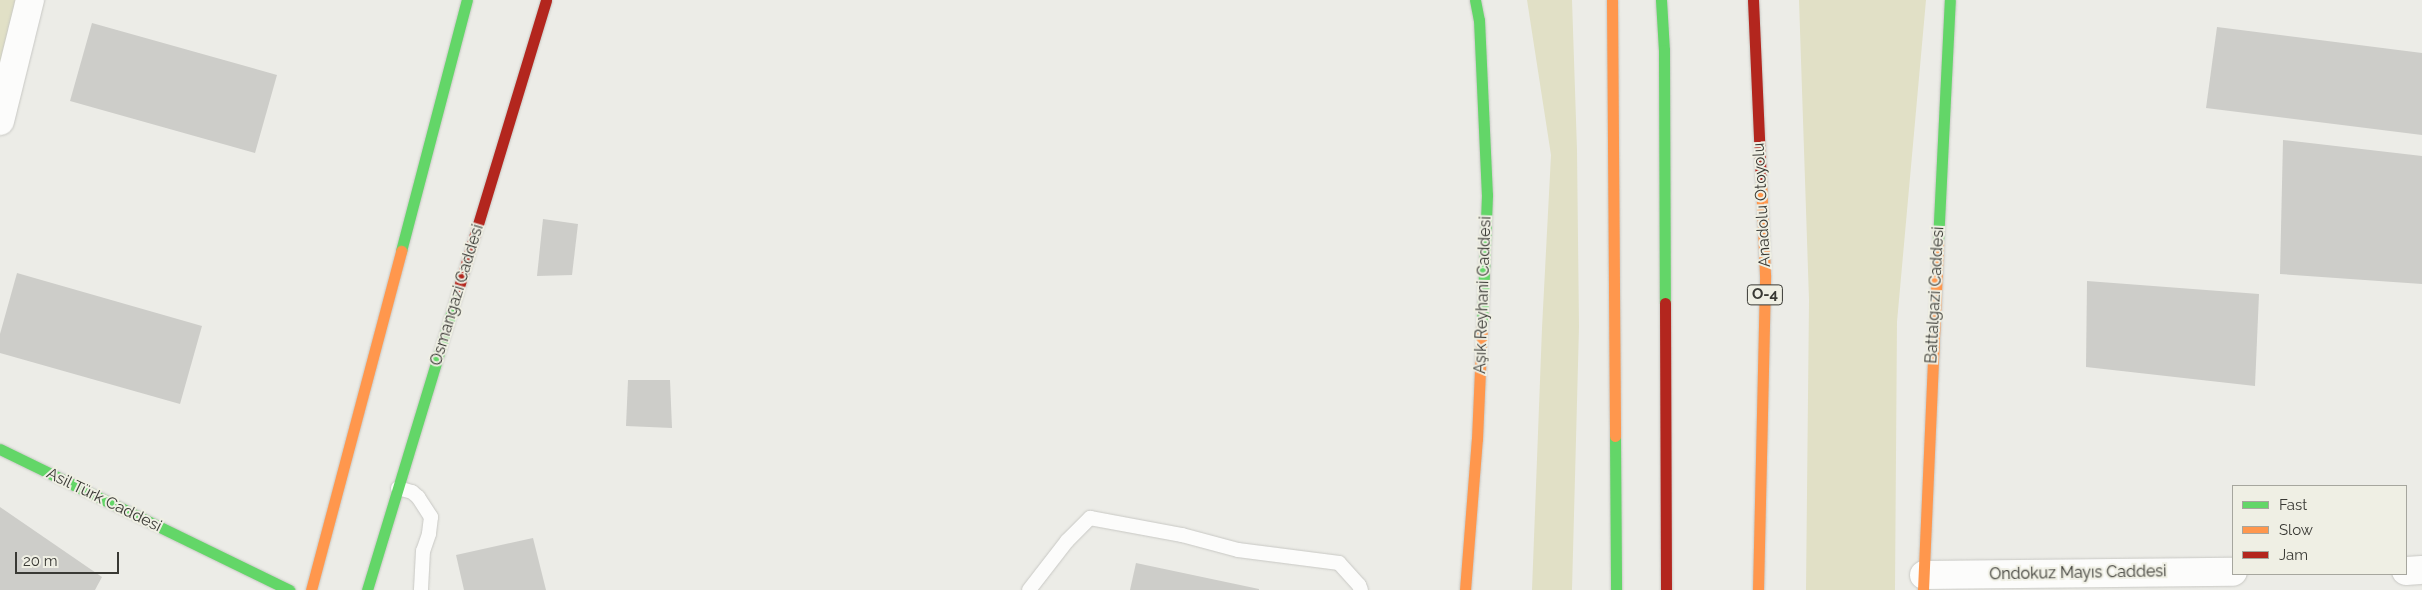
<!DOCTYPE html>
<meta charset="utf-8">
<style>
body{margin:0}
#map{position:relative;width:2422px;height:590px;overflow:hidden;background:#ecece7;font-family:Raleway,sans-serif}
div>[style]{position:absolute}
.green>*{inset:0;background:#e1e0c6}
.building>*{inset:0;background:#cdcdc9}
.roads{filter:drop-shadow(0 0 1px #c8c8c4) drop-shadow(0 0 1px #c8c8c4)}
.lane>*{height:14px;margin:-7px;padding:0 7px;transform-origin:7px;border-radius:7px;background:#fcfcfb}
.street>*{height:28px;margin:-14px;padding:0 14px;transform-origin:14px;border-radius:14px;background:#fcfcfb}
.fast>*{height:11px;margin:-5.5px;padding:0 5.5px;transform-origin:5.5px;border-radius:5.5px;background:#63d668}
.slow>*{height:11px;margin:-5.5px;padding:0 5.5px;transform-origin:5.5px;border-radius:5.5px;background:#ff974d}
.jam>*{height:11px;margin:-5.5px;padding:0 5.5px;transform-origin:5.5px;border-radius:5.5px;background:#b3261e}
span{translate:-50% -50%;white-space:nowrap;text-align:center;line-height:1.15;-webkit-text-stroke:4px #efefe4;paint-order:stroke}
.shield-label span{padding:1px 4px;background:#efefe4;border:1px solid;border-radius:4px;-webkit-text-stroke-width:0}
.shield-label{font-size:15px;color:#393934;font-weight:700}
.street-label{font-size:16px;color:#393934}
.legend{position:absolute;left:2232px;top:485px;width:175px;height:90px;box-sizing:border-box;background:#efefe4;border:1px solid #a6a69e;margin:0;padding:6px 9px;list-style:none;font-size:15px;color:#393934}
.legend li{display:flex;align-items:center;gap:10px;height:25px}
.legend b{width:25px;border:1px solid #a6a69e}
.scale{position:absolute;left:15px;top:552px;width:104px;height:22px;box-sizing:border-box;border:2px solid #393934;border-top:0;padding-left:6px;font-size:15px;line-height:18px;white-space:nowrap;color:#393934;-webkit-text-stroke:4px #efefe4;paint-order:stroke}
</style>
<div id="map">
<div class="green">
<i style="clip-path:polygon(0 0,19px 0,0 71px)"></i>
<i style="clip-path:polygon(1527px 0,1572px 0,1577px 150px,1579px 327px,1572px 590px,1532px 590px,1542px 328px,1551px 155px)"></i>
<i style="clip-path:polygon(1799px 0,1926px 0,1897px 322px,1895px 590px,1806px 590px,1809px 300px)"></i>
</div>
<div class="building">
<i style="clip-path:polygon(92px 23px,277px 75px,255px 153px,70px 101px)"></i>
<i style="clip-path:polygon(2217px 27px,2422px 53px,2422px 135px,2206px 108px)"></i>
<i style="clip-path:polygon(2283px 140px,2422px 156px,2422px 284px,2280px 274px)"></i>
<i style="clip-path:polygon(543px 219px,578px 224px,572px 275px,537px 276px)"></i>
<i style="clip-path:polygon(17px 273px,202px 326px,180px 404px,0 353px,0 334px)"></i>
<i style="clip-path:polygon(2087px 281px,2259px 294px,2255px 386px,2086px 367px)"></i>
<i style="clip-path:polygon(628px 380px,670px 380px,672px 428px,626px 426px)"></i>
<i style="clip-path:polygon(0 507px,102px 577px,95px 590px,0 590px)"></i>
<i style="clip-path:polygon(533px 538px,546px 590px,464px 590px,456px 555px)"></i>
<i style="clip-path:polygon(1136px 563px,1259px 589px,1259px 590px,1130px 590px)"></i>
</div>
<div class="roads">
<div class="lane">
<i style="left:398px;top:488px;width:15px;rotate:16deg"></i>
<i style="left:412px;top:492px;width:8px;rotate:40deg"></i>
<i style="left:418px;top:497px;width:24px;rotate:57deg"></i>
<i style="left:431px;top:517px;width:17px;rotate:97deg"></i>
<i style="left:429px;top:534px;width:18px;rotate:109deg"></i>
<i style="left:423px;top:551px;width:39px;rotate:93deg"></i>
<i style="left:1029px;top:590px;width:62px;rotate:-52.2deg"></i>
<i style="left:1067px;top:541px;width:33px;rotate:-45deg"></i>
<i style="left:1090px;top:518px;width:94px;rotate:10.5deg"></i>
<i style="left:1182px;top:535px;width:58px;rotate:15deg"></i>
<i style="left:1238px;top:550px;width:102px;rotate:7.3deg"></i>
<i style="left:1339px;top:563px;width:30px;rotate:48deg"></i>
<i style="left:1359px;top:585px;width:5px;rotate:68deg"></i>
</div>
<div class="street">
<i style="left:0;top:121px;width:125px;rotate:-76.1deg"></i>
<i style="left:2406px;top:571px;width:16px;rotate:-4deg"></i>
<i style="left:1924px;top:575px;width:309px;rotate:-0.6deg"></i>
</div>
<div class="fast">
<i style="left:1475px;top:0;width:20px;rotate:79deg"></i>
<i style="left:1479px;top:20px;width:175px;rotate:87.4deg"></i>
<i style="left:1487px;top:195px;width:130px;rotate:92.2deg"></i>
<i style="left:1661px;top:0;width:50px;rotate:86.6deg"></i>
<i style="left:1664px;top:50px;width:253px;rotate:89.8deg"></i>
<i style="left:1938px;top:242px;width:242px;rotate:-87.2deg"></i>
<i style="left:401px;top:251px;width:260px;rotate:-75.3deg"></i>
<i style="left:1615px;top:436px;width:154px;rotate:89.6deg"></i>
<i style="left:0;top:449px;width:322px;rotate:26deg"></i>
<i style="left:367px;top:590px;width:313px;rotate:-73.1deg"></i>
</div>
<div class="slow">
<i style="left:1612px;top:0;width:436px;rotate:89.6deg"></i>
<i style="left:311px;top:590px;width:351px;rotate:-75.1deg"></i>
<i style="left:1465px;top:590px;width:151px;rotate:-85.5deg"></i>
<i style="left:1477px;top:439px;width:114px;rotate:-87.5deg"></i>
<i style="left:1758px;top:590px;width:315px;rotate:-88.7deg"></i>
<i style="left:1765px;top:275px;width:95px;rotate:-92.4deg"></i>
<i style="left:1923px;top:590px;width:348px;rotate:-87.5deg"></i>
</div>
<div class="jam">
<i style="left:1753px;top:0;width:180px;rotate:87.5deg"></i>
<i style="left:458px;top:290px;width:303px;rotate:-73.1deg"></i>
<i style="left:1665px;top:303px;width:287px;rotate:89.8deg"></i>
</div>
</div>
<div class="shield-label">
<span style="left:1765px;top:295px">O-4</span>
</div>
<div class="street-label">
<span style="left:1762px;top:205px;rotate:-93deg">Anadolu Otoyolu</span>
<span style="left:457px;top:295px;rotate:-73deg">Osmangazi Caddesi</span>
<span style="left:1483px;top:295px;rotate:-88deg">Aşık Reyhani Caddesi</span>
<span style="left:1935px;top:295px;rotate:-87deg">Battalgazi Caddesi</span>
<span style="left:104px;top:500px;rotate:26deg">Asil Türk Caddesi</span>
<span style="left:2078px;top:573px;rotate:-1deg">Ondokuz Mayıs Caddesi</span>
</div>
<ul class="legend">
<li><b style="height:6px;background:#63d668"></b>Fast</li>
<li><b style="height:6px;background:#ff974d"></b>Slow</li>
<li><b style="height:6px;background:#b3261e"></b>Jam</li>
</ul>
<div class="scale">20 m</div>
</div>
